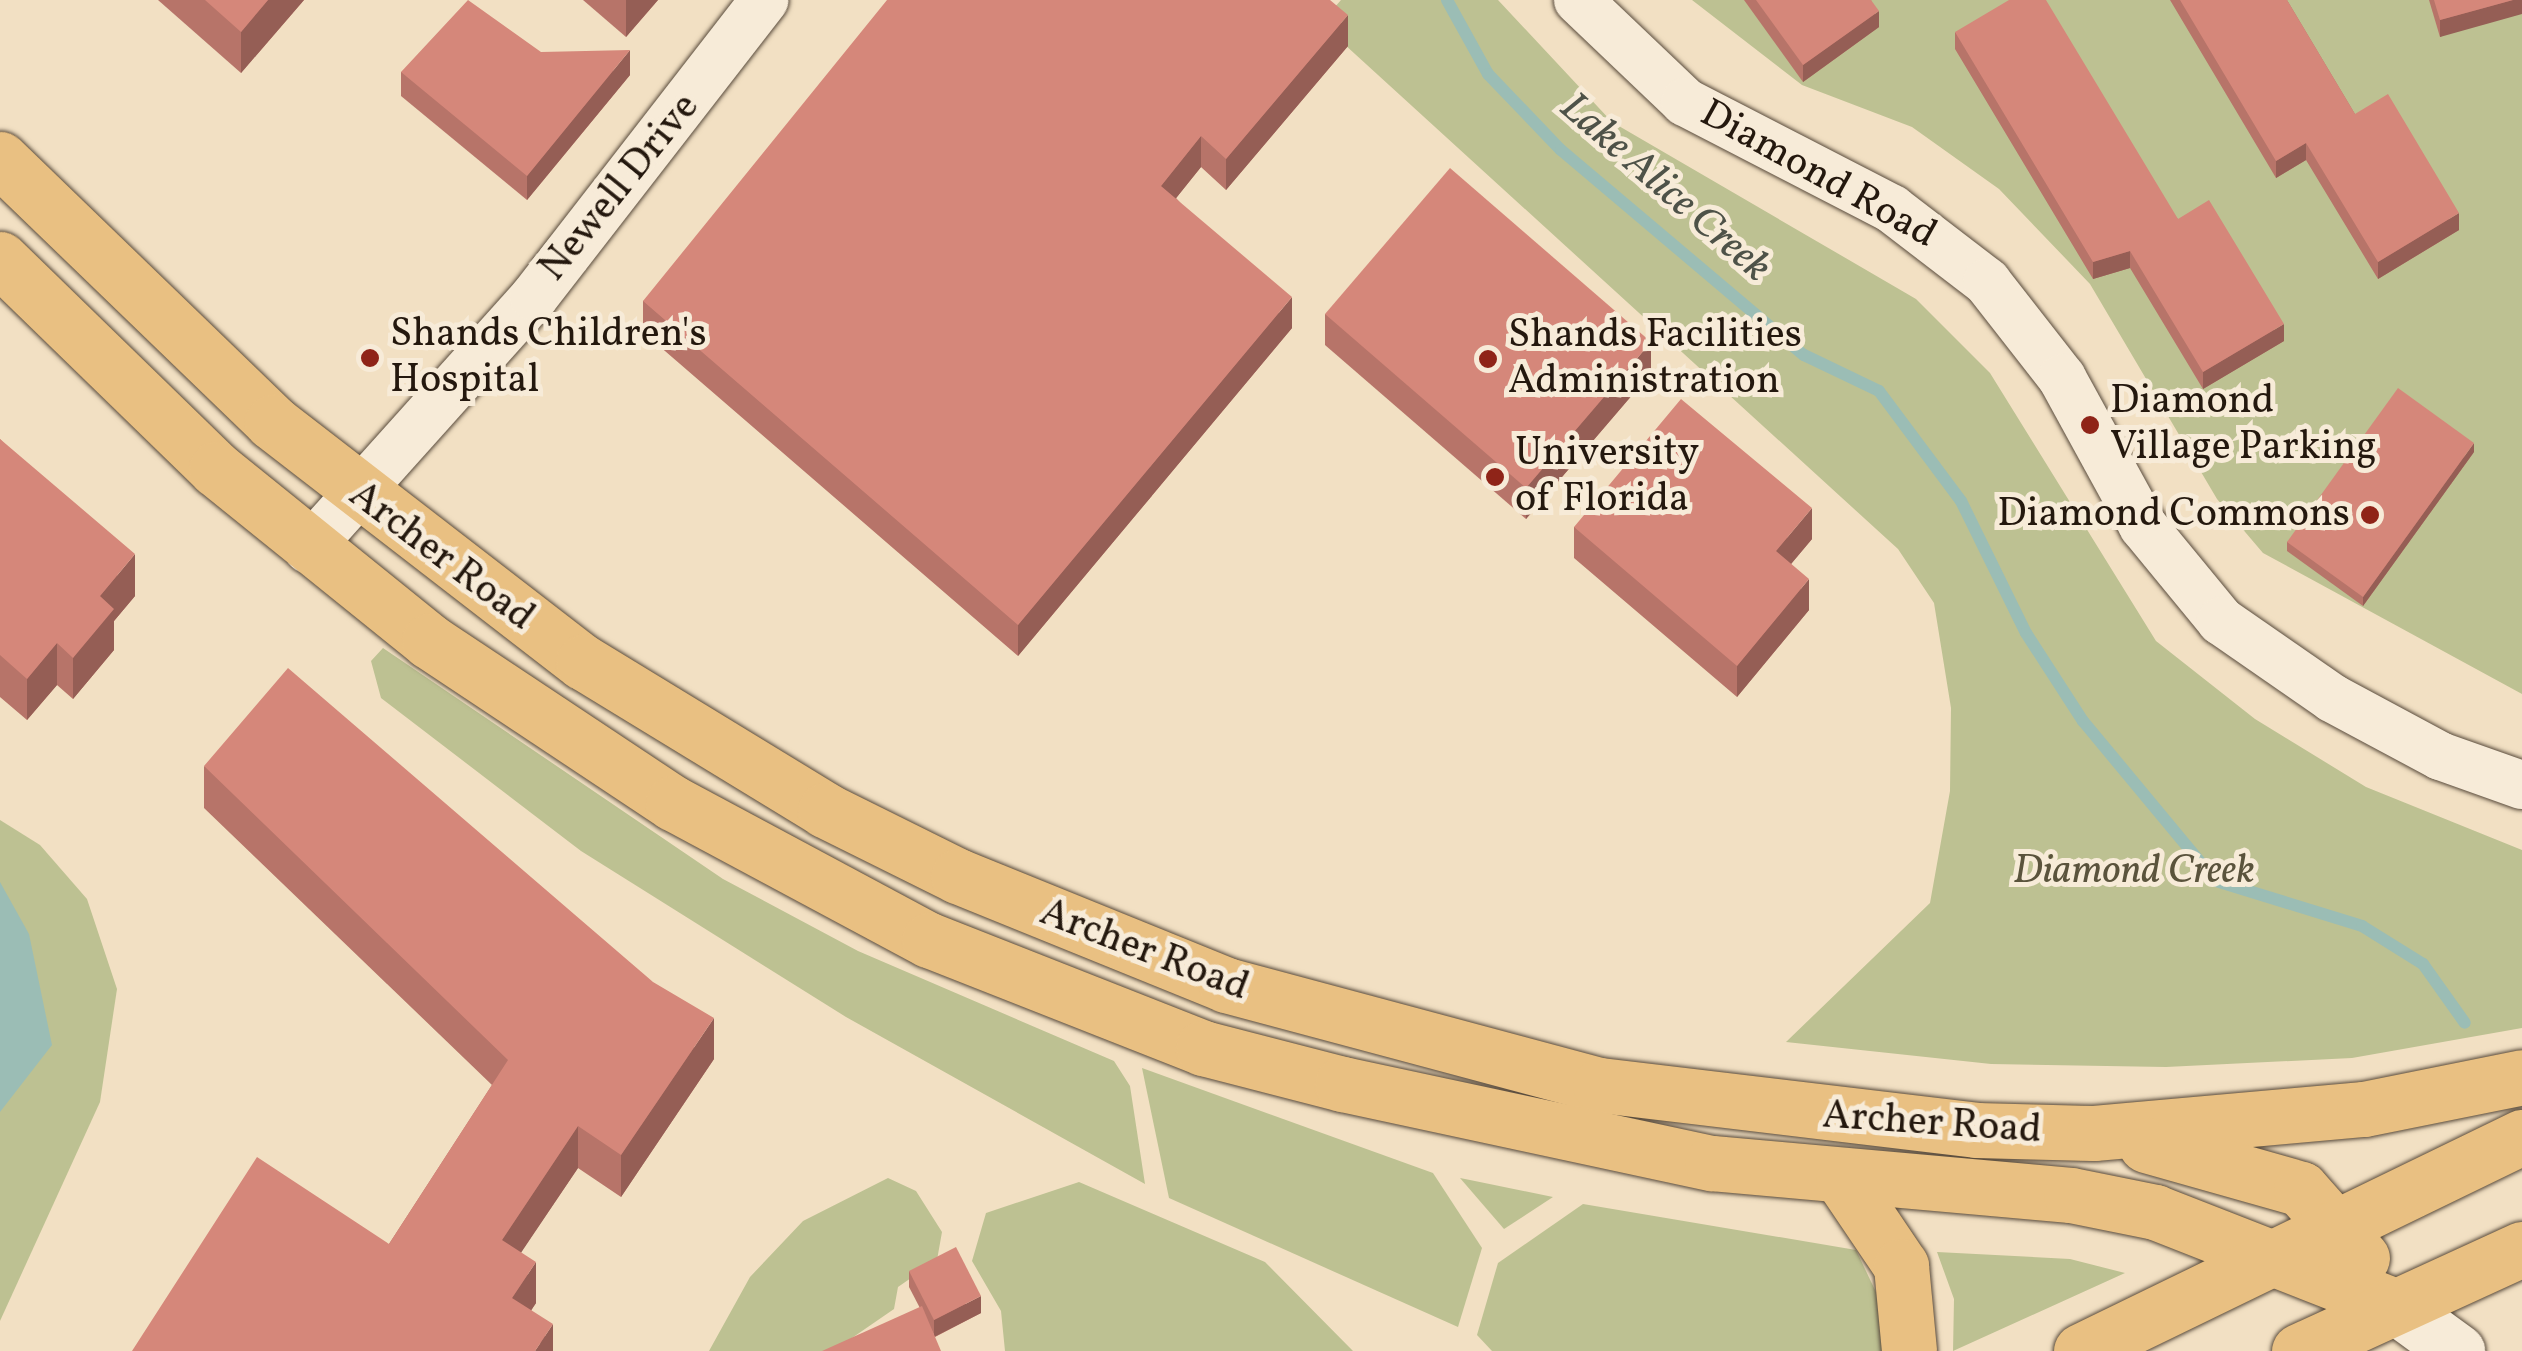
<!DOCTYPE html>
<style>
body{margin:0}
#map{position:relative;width:2522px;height:1351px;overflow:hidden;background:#f2e0c3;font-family:Vollkorn,serif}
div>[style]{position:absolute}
.green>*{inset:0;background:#bdc192}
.water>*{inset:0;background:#9bbdb5}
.stream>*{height:12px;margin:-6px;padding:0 6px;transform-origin:6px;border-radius:6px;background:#9bbdb5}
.roads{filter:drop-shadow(0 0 2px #584a3b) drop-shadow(0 0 2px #584a3b)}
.street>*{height:48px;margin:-24px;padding:0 24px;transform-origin:24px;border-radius:24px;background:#f7ebd8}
.secondary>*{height:55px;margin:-27.5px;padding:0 27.5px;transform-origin:27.5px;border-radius:27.5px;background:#f7ebd8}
.primary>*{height:55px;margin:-27.5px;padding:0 27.5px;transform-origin:27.5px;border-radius:27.5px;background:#e9c082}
.wall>*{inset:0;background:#b77469}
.shaded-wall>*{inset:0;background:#955e55}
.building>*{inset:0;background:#d5877a}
.dots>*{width:28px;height:28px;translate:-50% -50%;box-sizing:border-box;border:5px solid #f7ebd8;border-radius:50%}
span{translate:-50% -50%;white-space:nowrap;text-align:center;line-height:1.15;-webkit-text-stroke:10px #f7ebd8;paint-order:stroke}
.street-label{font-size:40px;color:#24180e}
.poi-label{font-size:40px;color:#24180e}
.left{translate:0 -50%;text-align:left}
.right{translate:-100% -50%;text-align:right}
.park-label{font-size:40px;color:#5a533c;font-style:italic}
.water-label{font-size:42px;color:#4e5248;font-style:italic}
</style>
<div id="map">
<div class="green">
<i style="clip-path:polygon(1341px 0,1498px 0,1612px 122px,1916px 299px,1990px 373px,2156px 641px,2255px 719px,2366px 787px,2522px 850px,2522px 1028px,2352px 1058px,2166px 1067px,1991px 1064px,1786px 1042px,1930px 903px,1950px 791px,1951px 708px,1934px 603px,1898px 549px,1321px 23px)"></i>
<i style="clip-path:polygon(1692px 0,2522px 0,2522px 694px,2263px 553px,2217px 499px,2090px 284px,1999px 189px,1912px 127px,1802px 85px)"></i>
<i style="clip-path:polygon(383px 648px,723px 879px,858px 951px,1114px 1061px,1130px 1086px,1145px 1184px,846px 1017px,581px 851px,381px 698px,371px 661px)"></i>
<i style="clip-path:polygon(0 820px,40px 845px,87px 899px,117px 989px,100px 1102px,0 1321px)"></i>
<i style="clip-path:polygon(1142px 1068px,1433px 1173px,1482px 1248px,1458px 1327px,1169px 1198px)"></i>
<i style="clip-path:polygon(888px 1178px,916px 1191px,942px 1232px,937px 1260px,898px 1287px,894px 1309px,833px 1351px,709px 1351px,750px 1277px,803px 1221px)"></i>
<i style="clip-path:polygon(1460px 1178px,1470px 1180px,1553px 1197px,1504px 1229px)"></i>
<i style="clip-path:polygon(1079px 1182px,1265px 1262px,1353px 1351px,1005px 1351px,1001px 1311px,972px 1261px,986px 1213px)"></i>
<i style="clip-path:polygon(1583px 1204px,1856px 1250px,1884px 1309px,1883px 1351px,1492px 1351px,1477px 1335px,1498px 1263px)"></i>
<i style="clip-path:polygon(1937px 1252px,2070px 1259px,2125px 1273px,1953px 1351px,1954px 1299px)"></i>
</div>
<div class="water">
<i style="clip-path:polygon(0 882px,29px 934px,52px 1045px,0 1112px)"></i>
</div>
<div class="stream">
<i style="left:1447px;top:0;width:85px;rotate:61deg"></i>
<i style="left:1488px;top:74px;width:105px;rotate:46.2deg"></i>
<i style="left:1561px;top:150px;width:318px;rotate:40.2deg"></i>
<i style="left:1804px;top:355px;width:83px;rotate:25.6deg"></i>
<i style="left:1879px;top:391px;width:137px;rotate:53.3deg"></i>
<i style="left:1961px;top:501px;width:147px;rotate:63.8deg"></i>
<i style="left:2026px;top:633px;width:105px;rotate:57.1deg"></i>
<i style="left:2083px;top:721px;width:208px;rotate:50.3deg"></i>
<i style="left:2216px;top:881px;width:153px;rotate:17.1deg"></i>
<i style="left:2362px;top:926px;width:72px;rotate:31.9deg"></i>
<i style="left:2423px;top:964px;width:72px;rotate:54.6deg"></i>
</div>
<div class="roads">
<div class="street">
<i style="left:1578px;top:0;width:148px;rotate:43.6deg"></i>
<i style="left:1685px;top:102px;width:233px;rotate:27.3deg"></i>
<i style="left:1892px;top:209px;width:120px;rotate:37.5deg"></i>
<i style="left:1987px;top:282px;width:122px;rotate:52deg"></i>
<i style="left:2062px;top:378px;width:169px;rotate:61.3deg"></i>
<i style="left:2143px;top:526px;width:123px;rotate:50.6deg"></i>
<i style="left:2221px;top:621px;width:135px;rotate:34.7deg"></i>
<i style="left:2332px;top:698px;width:123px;rotate:28.2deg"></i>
<i style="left:2440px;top:756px;width:87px;rotate:19.5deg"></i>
<i style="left:308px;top:549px;width:338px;rotate:-48.1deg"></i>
<i style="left:534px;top:297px;width:376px;rotate:-52.2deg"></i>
</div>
<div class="secondary">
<i style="left:2395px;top:1306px;width:77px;rotate:36deg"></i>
</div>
<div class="primary">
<i style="left:0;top:159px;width:378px;rotate:44deg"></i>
<i style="left:272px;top:422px;width:393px;rotate:37.7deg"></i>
<i style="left:583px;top:662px;width:284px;rotate:31.4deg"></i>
<i style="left:825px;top:810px;width:148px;rotate:26.4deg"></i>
<i style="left:958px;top:876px;width:289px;rotate:22.1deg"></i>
<i style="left:1226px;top:985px;width:387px;rotate:15deg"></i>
<i style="left:1600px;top:1085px;width:379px;rotate:6.8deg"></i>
<i style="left:1976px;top:1130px;width:118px;rotate:1.5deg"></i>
<i style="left:2094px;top:1133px;width:271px;rotate:-5.1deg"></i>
<i style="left:2364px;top:1109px;width:161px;rotate:-11.4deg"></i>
<i style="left:0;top:259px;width:301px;rotate:44.2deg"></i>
<i style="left:216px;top:469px;width:274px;rotate:38.9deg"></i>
<i style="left:429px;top:641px;width:293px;rotate:33.6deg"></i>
<i style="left:673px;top:803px;width:290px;rotate:28.2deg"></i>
<i style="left:929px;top:940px;width:295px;rotate:21.5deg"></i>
<i style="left:1203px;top:1048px;width:144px;rotate:14.5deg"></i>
<i style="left:1342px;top:1084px;width:378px;rotate:12.1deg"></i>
<i style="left:1712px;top:1163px;width:360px;rotate:5.1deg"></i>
<i style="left:2071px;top:1195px;width:86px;rotate:11.4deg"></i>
<i style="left:2155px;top:1212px;width:258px;rotate:21.4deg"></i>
<i style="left:2146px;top:1145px;width:161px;rotate:15.8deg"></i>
<i style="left:2301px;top:1189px;width:92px;rotate:48.5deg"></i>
<i style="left:1843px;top:1180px;width:104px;rotate:56deg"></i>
<i style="left:1901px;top:1266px;width:85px;rotate:84.6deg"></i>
<i style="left:2081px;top:1351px;width:490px;rotate:-25.9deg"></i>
<i style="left:2299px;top:1351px;width:245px;rotate:-24.6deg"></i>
</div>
</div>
<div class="wall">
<i style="clip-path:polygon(158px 0,304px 0,241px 73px)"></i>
<i style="clip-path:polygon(583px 0,658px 0,626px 37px)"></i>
<i style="clip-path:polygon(1744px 0,1871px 0,1879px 27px,1803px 82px)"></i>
<i style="clip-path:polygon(2170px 0,2287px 0,2355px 114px,2459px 230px,2378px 279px,2306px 160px,2276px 178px)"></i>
<i style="clip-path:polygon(2429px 0,2522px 0,2440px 37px)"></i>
<i style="clip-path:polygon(1336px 5px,1348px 46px,1226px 190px,1201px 167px,1176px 198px,1292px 328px,1018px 656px,643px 332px,643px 301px)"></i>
<i style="clip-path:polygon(1955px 32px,2178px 219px,2284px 341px,2203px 389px,2130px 268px,2093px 279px,1955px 49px)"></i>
<i style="clip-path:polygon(541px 52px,630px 75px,527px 200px,401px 96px,401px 72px)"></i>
<i style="clip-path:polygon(1325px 314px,1651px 373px,1526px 519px,1325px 345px)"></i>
<i style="clip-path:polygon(0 439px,135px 596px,114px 621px,114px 650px,73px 699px,57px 685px,27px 720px,0 697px)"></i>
<i style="clip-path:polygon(2474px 452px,2363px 606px,2287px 551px,2287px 542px)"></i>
<i style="clip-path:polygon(1574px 527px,1812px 539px,1791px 564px,1809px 610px,1737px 697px,1574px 558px)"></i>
<i style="clip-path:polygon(204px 766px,714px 1059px,621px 1197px,578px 1168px,521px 1252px,536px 1303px,531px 1310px,553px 1351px,389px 1244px,492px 1085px,204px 808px)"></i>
<i style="clip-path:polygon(909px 1271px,981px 1313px,935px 1337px,909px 1287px)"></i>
</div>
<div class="shaded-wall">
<i style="clip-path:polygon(268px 0,304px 0,241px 73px,241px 32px)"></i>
<i style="clip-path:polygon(626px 0,658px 0,626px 37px)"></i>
<i style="clip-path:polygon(2513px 0,2522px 0,2522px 14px,2440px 37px,2440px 20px)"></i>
<i style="clip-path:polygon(1879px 11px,1879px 27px,1803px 82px,1803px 65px)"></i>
<i style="clip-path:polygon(1348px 15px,1348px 46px,1226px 190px,1226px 159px)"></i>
<i style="clip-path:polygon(630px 50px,630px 75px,527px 200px,527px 176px)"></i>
<i style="clip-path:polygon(1201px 136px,1201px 167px,1161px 217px,1161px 186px)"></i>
<i style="clip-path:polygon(2306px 143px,2306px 160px,2276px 178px,2276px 161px)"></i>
<i style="clip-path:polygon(2459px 213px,2459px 230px,2378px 279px,2378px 262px)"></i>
<i style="clip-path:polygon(2130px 251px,2130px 268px,2093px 279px,2093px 262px)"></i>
<i style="clip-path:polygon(1292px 297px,1292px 328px,1018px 656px,1018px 625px)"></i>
<i style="clip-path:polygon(2284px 324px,2284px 341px,2203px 389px,2203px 372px)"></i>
<i style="clip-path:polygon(1651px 342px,1651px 373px,1526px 519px,1526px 488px)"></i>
<i style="clip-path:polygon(2474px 443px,2474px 452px,2363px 606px,2363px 597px)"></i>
<i style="clip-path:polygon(1812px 508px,1812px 539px,1776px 582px,1776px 551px)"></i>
<i style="clip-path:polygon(135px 554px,135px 596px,114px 621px,114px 650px,73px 699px,73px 658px,100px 596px)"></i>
<i style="clip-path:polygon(1809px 579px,1809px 610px,1737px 697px,1737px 666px)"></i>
<i style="clip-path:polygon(57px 643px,57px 685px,27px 720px,27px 679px)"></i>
<i style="clip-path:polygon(714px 1018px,714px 1059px,621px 1197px,621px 1155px)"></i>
<i style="clip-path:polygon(578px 1126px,578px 1168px,502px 1281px,502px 1240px)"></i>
<i style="clip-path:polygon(536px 1262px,536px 1303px,512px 1340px,512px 1298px)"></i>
<i style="clip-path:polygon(981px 1296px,981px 1313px,934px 1337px,934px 1320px)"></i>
<i style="clip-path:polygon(553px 1324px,553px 1351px,535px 1351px)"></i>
</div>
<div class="building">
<i style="clip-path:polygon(205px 0,268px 0,241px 32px)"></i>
<i style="clip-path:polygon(468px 0,541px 52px,630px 50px,527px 176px,401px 72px)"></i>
<i style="clip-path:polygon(887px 0,1330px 0,1348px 15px,1226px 159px,1201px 136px,1161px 186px,1292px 297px,1018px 625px,643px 301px)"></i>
<i style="clip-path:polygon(1756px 0,1871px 0,1879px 11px,1803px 65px)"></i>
<i style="clip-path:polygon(2009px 0,2046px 0,2178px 219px,2209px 200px,2284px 324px,2203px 372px,2130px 251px,2093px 262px,1955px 32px)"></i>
<i style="clip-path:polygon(2180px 0,2287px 0,2355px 114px,2388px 94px,2459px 213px,2378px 262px,2306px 143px,2276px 161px)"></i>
<i style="clip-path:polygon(2434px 0,2513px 0,2440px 20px)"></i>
<i style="clip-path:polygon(1450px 168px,1651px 342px,1526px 488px,1325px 314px)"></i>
<i style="clip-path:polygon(2398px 388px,2474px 443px,2363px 597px,2287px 542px)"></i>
<i style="clip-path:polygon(1681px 399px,1812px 508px,1776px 551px,1809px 579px,1737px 666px,1574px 527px)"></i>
<i style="clip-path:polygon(0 439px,135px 554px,100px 596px,114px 609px,73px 658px,57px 643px,27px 679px,0 655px)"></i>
<i style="clip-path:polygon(288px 668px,653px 982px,714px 1018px,621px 1155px,578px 1126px,502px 1240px,536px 1262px,512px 1298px,553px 1324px,535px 1351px,132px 1351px,257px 1157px,389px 1244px,508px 1060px,204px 766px)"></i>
<i style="clip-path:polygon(956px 1247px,981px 1296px,934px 1320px,909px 1271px)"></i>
<i style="clip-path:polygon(922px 1306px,941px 1351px,822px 1351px)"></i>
</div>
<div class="dots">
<i style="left:370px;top:358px;background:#8f2418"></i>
<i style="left:1488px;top:359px;background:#8f2418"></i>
<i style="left:2090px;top:425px;background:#8f2418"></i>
<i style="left:1495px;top:477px;background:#8f2418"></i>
<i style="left:2370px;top:515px;background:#8f2418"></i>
</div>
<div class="street-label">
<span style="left:1818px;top:175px;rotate:29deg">Diamond Road</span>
<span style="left:620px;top:188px;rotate:-51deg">Newell Drive</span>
<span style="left:441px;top:557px;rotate:37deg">Archer Road</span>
<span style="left:1144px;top:951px;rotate:21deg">Archer Road</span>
<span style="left:1932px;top:1124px;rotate:4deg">Archer Road</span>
</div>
<div class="poi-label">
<span class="left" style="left:390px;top:358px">Shands Children's<br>Hospital</span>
<span class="left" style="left:1508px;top:359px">Shands Facilities<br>Administration</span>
<span class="left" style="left:2110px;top:425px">Diamond<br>Village Parking</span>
<span class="left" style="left:1515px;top:477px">University<br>of Florida</span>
<span class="right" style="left:2350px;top:515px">Diamond Commons</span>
</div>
<div class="park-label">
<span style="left:2134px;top:872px">Diamond Creek</span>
</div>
<div class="water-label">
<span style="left:1664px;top:189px;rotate:41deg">Lake Alice Creek</span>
</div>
</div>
